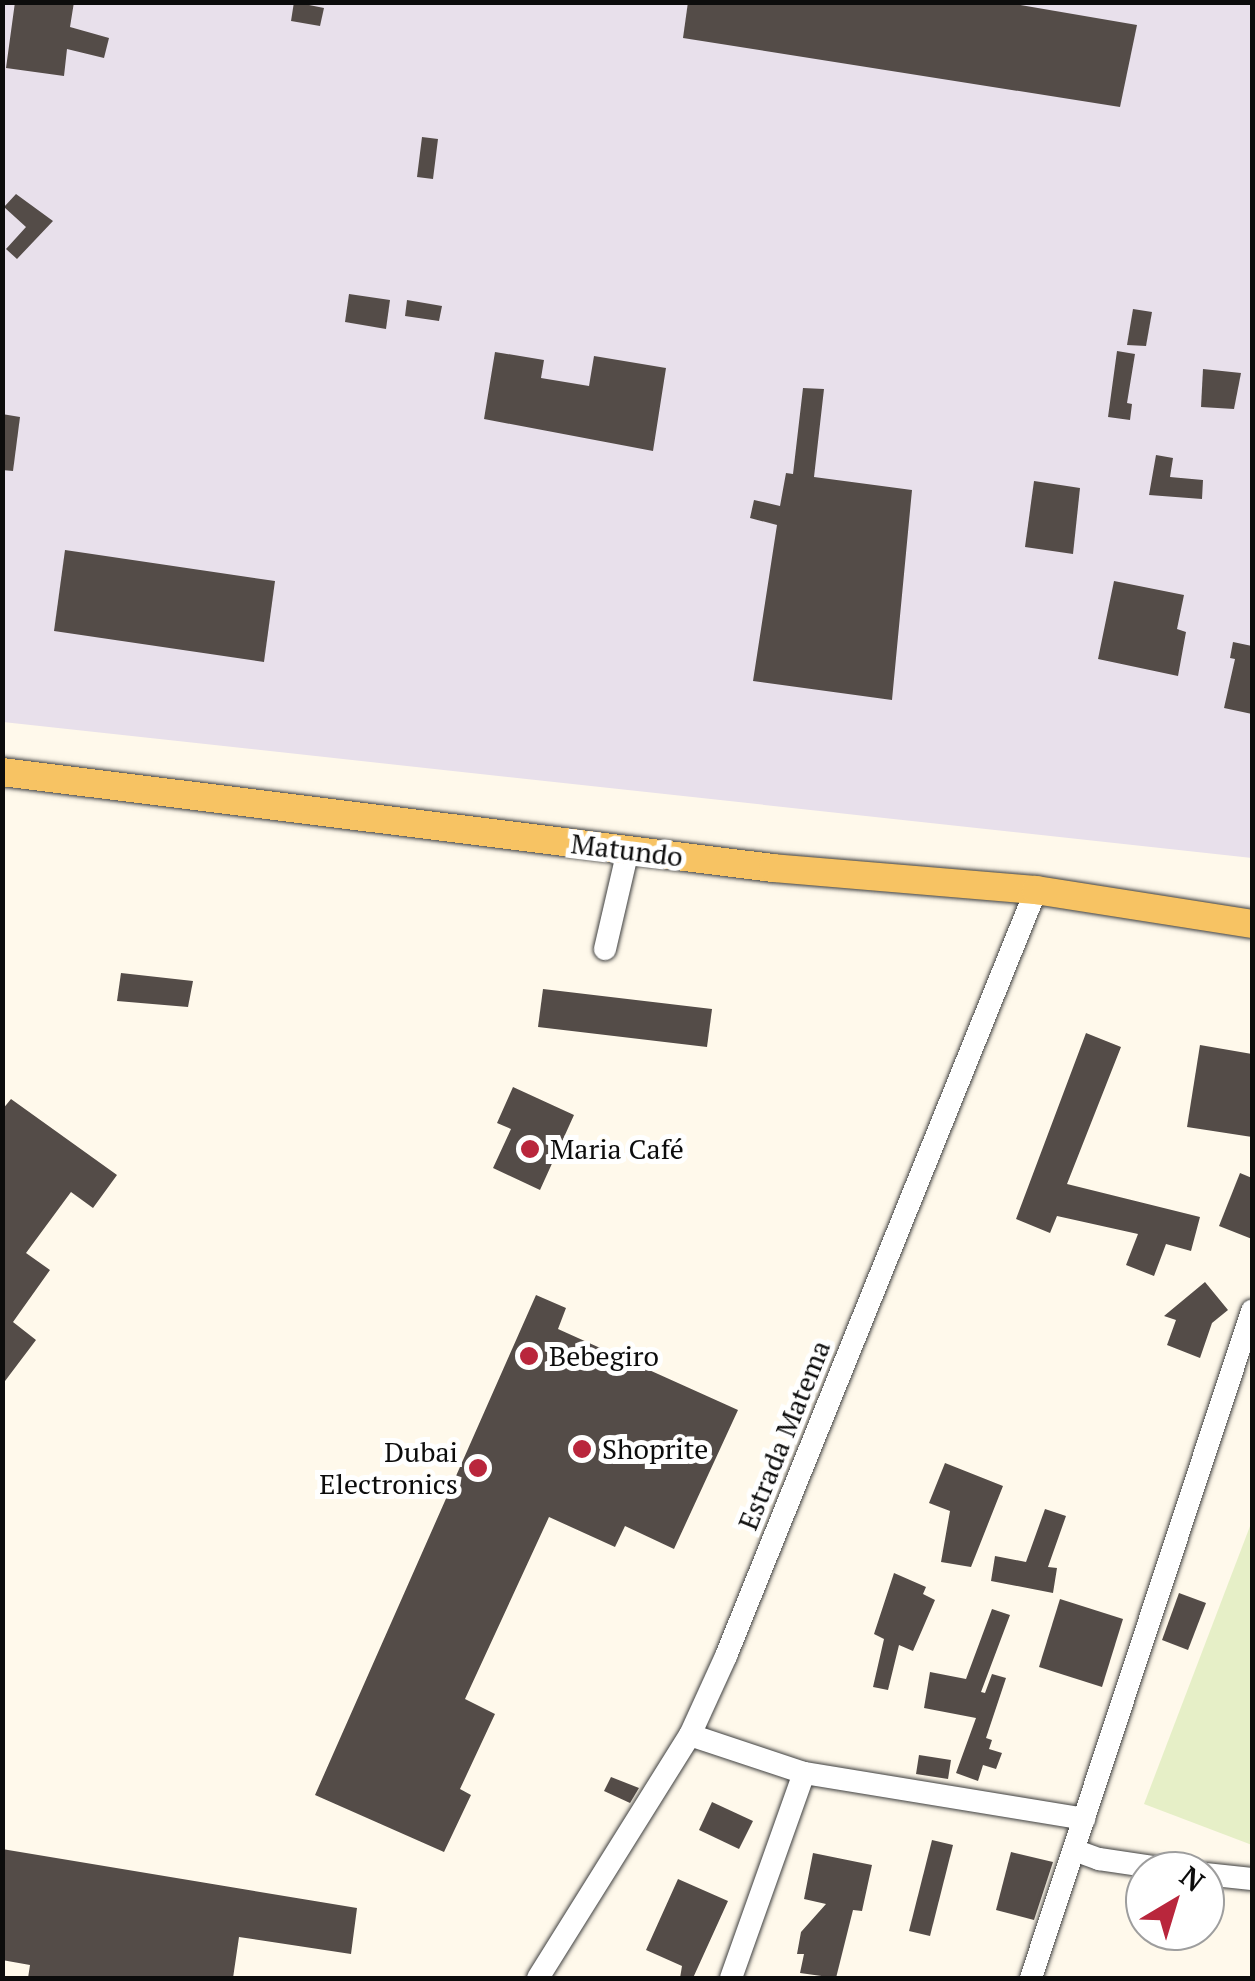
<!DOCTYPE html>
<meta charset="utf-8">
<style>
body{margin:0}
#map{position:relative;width:1255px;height:1981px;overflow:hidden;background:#fff9eb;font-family:"PT Serif",serif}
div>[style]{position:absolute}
.industrial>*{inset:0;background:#e8e0eb}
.pitch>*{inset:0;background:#e6efc7}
.building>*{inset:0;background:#544c48}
.roads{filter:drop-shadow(0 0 2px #3f3f3f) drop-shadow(0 0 2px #3f3f3f)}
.minor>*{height:22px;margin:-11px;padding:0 11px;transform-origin:11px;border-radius:11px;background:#fff}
.major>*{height:28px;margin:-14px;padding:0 14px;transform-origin:14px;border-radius:14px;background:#f7c363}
.dots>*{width:28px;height:28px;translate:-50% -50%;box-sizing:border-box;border:5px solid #fff;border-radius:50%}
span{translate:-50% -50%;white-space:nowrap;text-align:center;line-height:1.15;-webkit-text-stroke:10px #fff;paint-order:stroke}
.street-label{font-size:28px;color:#0c0c0c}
.poi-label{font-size:28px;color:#0c0c0c}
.left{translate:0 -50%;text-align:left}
.right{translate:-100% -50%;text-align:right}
.frame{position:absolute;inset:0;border:5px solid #0c0c0c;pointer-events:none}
.north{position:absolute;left:1125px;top:1851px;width:100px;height:100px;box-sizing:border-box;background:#fff;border:2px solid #9e9e9e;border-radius:50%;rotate:38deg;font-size:28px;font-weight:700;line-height:40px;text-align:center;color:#0c0c0c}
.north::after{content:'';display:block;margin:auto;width:35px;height:45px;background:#b9263c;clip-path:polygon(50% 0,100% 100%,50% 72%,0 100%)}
</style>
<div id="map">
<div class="industrial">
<i style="clip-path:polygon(3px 3px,1252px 3px,1252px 858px,3px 722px)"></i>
</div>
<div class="pitch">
<i style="clip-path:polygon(1252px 1521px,1252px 1845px,1144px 1804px)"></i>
</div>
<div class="building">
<i style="clip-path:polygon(15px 2px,74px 2px,70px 27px,109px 38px,104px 58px,67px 49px,64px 76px,6px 68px)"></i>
<i style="clip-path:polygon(294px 2px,324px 8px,320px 26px,291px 21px)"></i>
<i style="clip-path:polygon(688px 2px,1003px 2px,1137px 25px,1120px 107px,683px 38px)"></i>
<i style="clip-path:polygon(422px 137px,438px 139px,433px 179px,417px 177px)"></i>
<i style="clip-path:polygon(16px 194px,53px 221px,17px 259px,6px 249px,26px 227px,4px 207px)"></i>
<i style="clip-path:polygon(349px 294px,390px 300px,386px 329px,345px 322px)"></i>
<i style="clip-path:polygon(407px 300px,442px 306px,439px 321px,405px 316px)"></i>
<i style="clip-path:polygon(1133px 309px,1152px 312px,1146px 346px,1127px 345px)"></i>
<i style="clip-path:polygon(1117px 351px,1135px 354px,1127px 403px,1132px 404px,1130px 420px,1108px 417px)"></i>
<i style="clip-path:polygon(495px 352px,544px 360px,541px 378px,589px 386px,594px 356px,666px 368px,653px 451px,484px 419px)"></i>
<i style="clip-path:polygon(1203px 369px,1241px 373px,1234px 409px,1201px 407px)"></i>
<i style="clip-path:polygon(803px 388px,824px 389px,814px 477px,912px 490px,892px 700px,753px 681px,777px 525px,750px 518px,754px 500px,780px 506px,786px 473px,793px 474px)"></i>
<i style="clip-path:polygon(2px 414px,20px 417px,13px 471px,2px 470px)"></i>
<i style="clip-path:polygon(1156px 455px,1173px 458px,1170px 477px,1203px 480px,1202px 499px,1149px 495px)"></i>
<i style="clip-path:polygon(1034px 481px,1080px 488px,1073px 554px,1025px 547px)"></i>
<i style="clip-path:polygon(65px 550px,275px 581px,264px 662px,54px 631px)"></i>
<i style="clip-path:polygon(1114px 581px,1184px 595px,1177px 629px,1186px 632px,1178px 676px,1098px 659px)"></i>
<i style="clip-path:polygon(1233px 642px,1252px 646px,1252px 714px,1224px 708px,1235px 659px,1230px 658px)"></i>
<i style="clip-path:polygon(121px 973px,193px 981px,188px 1007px,117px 1001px)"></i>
<i style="clip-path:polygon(543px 989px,712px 1009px,707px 1047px,538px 1027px)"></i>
<i style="clip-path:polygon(1086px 1033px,1121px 1047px,1067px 1184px,1200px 1217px,1191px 1251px,1166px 1244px,1154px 1276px,1126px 1265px,1138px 1234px,1057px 1216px,1050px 1233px,1016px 1219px)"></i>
<i style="clip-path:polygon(1200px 1045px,1252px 1054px,1252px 1137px,1187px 1127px)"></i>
<i style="clip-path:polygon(513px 1087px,574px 1115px,540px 1190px,493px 1168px,511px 1129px,497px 1123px)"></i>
<i style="clip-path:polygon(11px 1099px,117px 1175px,93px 1208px,71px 1192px,26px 1253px,50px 1270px,13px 1322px,36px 1340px,2px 1385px,2px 1110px)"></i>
<i style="clip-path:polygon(1240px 1173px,1252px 1178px,1252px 1239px,1219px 1226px)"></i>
<i style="clip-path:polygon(1205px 1282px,1228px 1310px,1212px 1323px,1200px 1358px,1167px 1345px,1176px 1320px,1164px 1316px)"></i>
<i style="clip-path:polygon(536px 1295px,566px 1308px,558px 1329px,738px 1410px,674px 1549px,625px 1526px,615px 1547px,549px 1517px,465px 1699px,495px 1714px,460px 1789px,471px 1795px,444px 1852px,315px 1795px)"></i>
<i style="clip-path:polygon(945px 1463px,1003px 1486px,971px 1567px,941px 1562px,950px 1511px,929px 1503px)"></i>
<i style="clip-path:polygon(1045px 1509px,1066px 1516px,1048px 1567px,1057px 1568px,1053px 1593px,991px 1581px,995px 1556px,1026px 1562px)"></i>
<i style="clip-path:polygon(894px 1573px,926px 1587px,923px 1594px,935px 1600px,913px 1651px,899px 1645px,888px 1690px,873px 1687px,884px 1639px,874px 1634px)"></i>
<i style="clip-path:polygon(1179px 1593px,1206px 1603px,1188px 1650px,1162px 1640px)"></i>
<i style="clip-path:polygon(1060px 1599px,1123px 1619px,1102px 1687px,1039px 1667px)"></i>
<i style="clip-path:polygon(992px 1609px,1010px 1615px,981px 1692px,985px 1693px,992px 1674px,1006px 1678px,986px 1738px,992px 1740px,989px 1749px,1002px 1753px,996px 1769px,983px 1765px,978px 1781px,956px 1773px,976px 1718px,924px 1708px,930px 1672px,966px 1679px)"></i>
<i style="clip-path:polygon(919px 1755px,951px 1760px,948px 1779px,916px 1774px)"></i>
<i style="clip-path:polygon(611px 1777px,639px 1788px,630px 1803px,604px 1791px)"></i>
<i style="clip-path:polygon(712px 1802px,753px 1821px,739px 1849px,699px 1830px)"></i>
<i style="clip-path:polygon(932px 1840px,953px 1845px,930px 1936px,909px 1931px)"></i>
<i style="clip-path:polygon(2px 1849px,357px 1908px,351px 1954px,239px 1937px,233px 1978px,28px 1978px,30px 1965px,2px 1960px)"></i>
<i style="clip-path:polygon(1011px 1852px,1053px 1862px,1034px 1920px,996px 1910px)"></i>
<i style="clip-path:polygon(813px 1853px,872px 1865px,862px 1911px,853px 1910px,836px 1978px,800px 1973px,804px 1954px,797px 1954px,801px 1932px,826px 1904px,804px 1899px)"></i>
<i style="clip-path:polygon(678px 1879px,728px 1901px,693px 1978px,680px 1978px,682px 1966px,646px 1950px)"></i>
</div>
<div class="roads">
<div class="minor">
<i style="left:605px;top:949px;width:102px;rotate:-76.9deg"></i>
<i style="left:690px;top:1735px;width:120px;rotate:18.4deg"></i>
<i style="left:804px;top:1773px;width:218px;rotate:109.6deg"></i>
<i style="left:804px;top:1773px;width:284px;rotate:9.3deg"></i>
<i style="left:1074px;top:1850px;width:27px;rotate:20deg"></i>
<i style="left:1099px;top:1859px;width:81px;rotate:8.5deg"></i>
<i style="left:1205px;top:1874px;width:47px;rotate:6.1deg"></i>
<i style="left:538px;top:1978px;width:287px;rotate:-58deg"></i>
<i style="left:690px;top:1735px;width:87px;rotate:-65.5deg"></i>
<i style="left:726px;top:1656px;width:826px;rotate:-67.97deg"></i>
<i style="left:1031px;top:1978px;width:703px;rotate:-71.67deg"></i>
</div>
<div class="major">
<i style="left:2px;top:772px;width:777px;rotate:7.1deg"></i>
<i style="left:773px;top:868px;width:264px;rotate:4.8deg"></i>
<i style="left:1036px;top:890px;width:219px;rotate:8.9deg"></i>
</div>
</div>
<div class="dots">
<i style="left:530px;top:1149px;background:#b9263c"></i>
<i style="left:529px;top:1356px;background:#b9263c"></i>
<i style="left:582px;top:1449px;background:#b9263c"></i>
<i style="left:478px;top:1468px;background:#b9263c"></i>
</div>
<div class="street-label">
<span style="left:627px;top:850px;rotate:7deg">Matundo</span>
<span style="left:784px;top:1435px;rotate:-68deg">Estrada Matema</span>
</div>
<div class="poi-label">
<span class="left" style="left:550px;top:1149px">Maria Café</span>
<span class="left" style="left:549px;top:1356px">Bebegiro</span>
<span class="left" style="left:602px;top:1449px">Shoprite</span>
<span class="right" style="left:458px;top:1468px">Dubai<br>Electronics</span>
</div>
<div class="frame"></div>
<div class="north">N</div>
</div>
